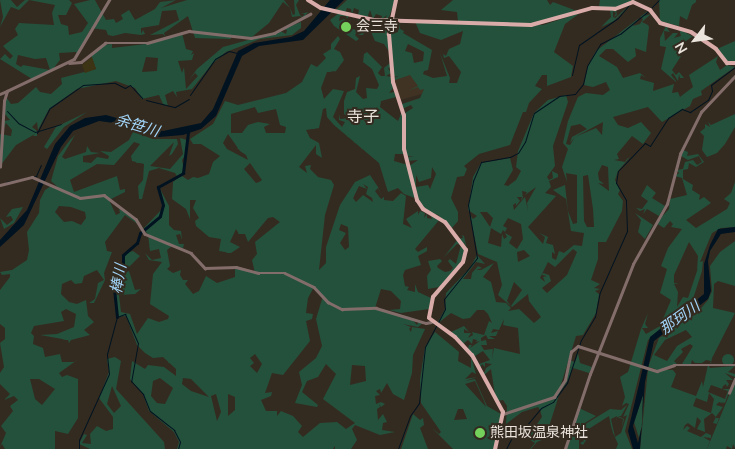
<!DOCTYPE html>
<meta charset="utf-8">
<style>
body{margin:0}
#map{position:relative;width:735px;height:449px;overflow:hidden;background:#342b20;font-family:"Nunito Sans","Noto Sans JP",sans-serif}
div>[style]{position:absolute}
.built>*{inset:0;background:#413323}
.green>*{inset:0;background:#24513c}
.round{border-radius:50%}
.sand>*{inset:0;background:#3c3414}
.water>*{inset:0;background:#011320}
.stream>*{height:1px;margin:-0.5px;padding:0 0.5px;transform-origin:0.5px;border-radius:0.5px;background:#011320}
.river>*{height:3px;margin:-1.5px;padding:0 1.5px;transform-origin:1.5px;border-radius:1.5px;background:#011320}
.minor>*{height:2.5px;margin:-1.25px;padding:0 1.25px;transform-origin:1.25px;border-radius:1.25px;background:#836d6b}
.major>*{height:4px;margin:-2px;padding:0 2px;transform-origin:2px;border-radius:2px;background:#d9aca9}
.dots>*{width:14px;height:14px;translate:-50% -50%;box-sizing:border-box;border:2px solid #342b20;border-radius:50%}
span{translate:-50% -50%;white-space:nowrap;text-align:center;line-height:1.15;-webkit-text-stroke:4px #342b20;paint-order:stroke}
.poi-label{font-size:14px;color:#eae4dd}
.left{translate:0 -50%;text-align:left}
.water-label{font-size:15px;color:#a1d5f9;font-style:italic}
.quarter-label{font-size:16px;color:#eae4dd}
.north{position:absolute;left:670px;top:15px;width:50px;height:50px;-webkit-text-stroke:4px #342b20;paint-order:stroke;rotate:240deg;font-size:14px;font-weight:700;line-height:20px;text-align:center;color:#eae4dd}
.north::after{content:'';display:block;margin:auto;width:18px;height:22px;background:#eae4dd;clip-path:polygon(50% 0,100% 100%,50% 72%,0 100%)}
</style>
<div id="map">
<div class="built">
<i style="clip-path:polygon(410px 74px,424px 89px,422px 94px,400px 100px,393px 78px)"></i>
</div>
<div class="green">
<i style="clip-path:polygon(evenodd,0 0,11px 0,17px 7px,25px 0,69px 0,72px 3px,66px 15px,58px 15px,61px 24px,68px 26px,69px 35px,82px 32px,88px 23px,74px 4px,90px 0,95px 0,106px 20px,114px 19px,116px 23px,123px 19px,121px 15px,129px 10px,135px 20px,155px 9px,160px 2px,176px 0,161px 8px,187px 0,284px 0,290px 8px,293px 15px,295px 14px,294px 0,299px 0,296px 5px,300px 15px,302px 17px,305px 14px,301px 14px,308px 12px,303px 19px,300px 16px,292px 17px,290px 8px,283px 2px,269px 23px,252px 37px,213px 35px,231px 37px,231px 39px,195px 38px,188px 16px,164px 33px,165px 37px,163px 34px,150px 35px,179px 20px,176px 10px,162px 11px,159px 25px,141px 28px,141px 34px,143px 30px,145px 34px,141px 35px,125px 33px,113px 36px,108px 35px,106px 30px,91px 28px,77px 55px,76px 52px,59px 53px,60px 60px,52px 70px,32px 79px,0 59px,5px 54px,10px 59px,13px 56px,3px 46px,18px 35px,15px 29px,19px 23px,54px 25px,52px 13px,55px 5px,29px 0,19px 10px,11px 7px,0 27px,3px 17px,0 0,18px 55px,35px 59px,46px 58px,50px 70px,23px 65px,21px 67px,16px 64px,18px 55px)"></i>
<i style="clip-path:polygon(347px 0,395px 0,388px 20px,385px 20px,387px 15px,381px 20px,382px 16px,376px 14px,373px 19px,370px 10px,367px 18px,358px 15px,359px 10px,354px 8px,352px 14px,351px 9px,347px 8px,345px 13px,336px 10px)"></i>
<i style="clip-path:polygon(evenodd,453px 0,547px 0,550px 5px,553px 2px,577px 11px,542px 23px,497px 23px,543px 25px,580px 13px,565px 24px,554px 52px,573px 66px,571px 77px,547px 86px,547px 75px,542px 75px,535px 86px,542px 89px,529px 103px,526px 112px,523px 112px,510px 145px,479px 154px,464px 166px,467px 169px,464px 176px,457px 177px,451px 198px,458px 212px,458px 221px,452px 228px,438px 215px,424px 210px,418px 202px,409px 166px,418px 160px,408px 161px,407px 157px,414px 157px,407px 156px,405px 145px,405px 113px,413px 108px,411px 105px,404px 108px,405px 111px,400px 102px,402px 104px,420px 98px,424px 89px,420px 90px,418px 87px,408px 91px,418px 86px,410px 75px,395px 80px,395px 85px,394px 78px,399px 76px,393px 77px,389px 34px,390px 28px,394px 27px,395px 33px,398px 32px,398px 22px,395px 21px,405px 22px,405px 27px,400px 27px,405px 27px,405px 23px,399px 22px,400px 29px,404px 31px,403px 33px,432px 50px,428px 70px,424px 71px,423px 74px,433px 78px,447px 76px,440px 53px,450px 78px,449px 83px,457px 83px,461px 72px,449px 56px,444px 58px,443px 54px,446px 56px,449px 49px,460px 44px,463px 31px,441px 40px,420px 33px,416px 24px,416px 22px,475px 22px,458px 21px,457px 12px,441px 10px,453px 0,408px 44px,424px 52px,423px 61px,414px 63px,412px 53px,405px 51px,408px 44px,453px 0,432px 167px,436px 174px,430px 189px,428px 185px,416px 187px,416px 175px,419px 182px,431px 178px,432px 167px)"></i>
<i style="clip-path:polygon(600px 0,636px 0,617px 7px,599px 7px)"></i>
<i style="clip-path:polygon(659px 0,696px 0,696px 2px,692px 5px,687px 20px,680px 16px,679px 26px,660px 21px)"></i>
<i style="clip-path:polygon(632px 3px,614px 21px,601px 27px,611px 17px,610px 10px,624px 7px,616px 10px,617px 15px,614px 17px,616px 13px,613px 11px,613px 17px,615px 18px)"></i>
<i style="clip-path:polygon(evenodd,648px 11px,644px 16px,651px 14px,642px 22px,648px 25px,646px 21px,649px 27px,646px 52px,635px 48px,636px 56px,628px 62px,613px 49px,606px 49px,599px 56px,617px 67px,623px 78px,640px 73px,646px 78px,641px 75px,640px 79px,654px 83px,653px 91px,674px 84px,672px 93px,678px 92px,680px 97px,693px 87px,689px 75px,718px 56px,716px 62px,720px 70px,727px 65px,735px 67px,701px 91px,702px 95px,693px 99px,690px 106px,662px 122px,648px 107px,613px 117px,618px 125px,628px 128px,641px 122px,651px 133px,643px 144px,632px 136px,617px 154px,619px 159px,614px 160px,625px 162px,627px 159px,630px 157px,618px 171px,615px 180px,620px 190px,618px 194px,623px 201px,622px 211px,606px 242px,598px 242px,598px 259px,591px 280px,600px 284px,594px 288px,600px 289px,595px 291px,599px 294px,596px 313px,583px 335px,576px 336px,559px 391px,565px 382px,567px 367px,573px 368px,567px 366px,569px 360px,575px 362px,578px 353px,580px 363px,592px 367px,589px 373px,573px 368px,567px 382px,560px 392px,546px 436px,544px 439px,537px 442px,531px 449px,530px 449px,535px 443px,527px 438px,542px 417px,540px 410px,538px 407px,522px 412px,506px 424px,507px 406px,503px 400px,496px 401px,491px 369px,483px 376px,486px 368px,492px 364px,485px 363px,485px 367px,482px 364px,480px 368px,468px 349px,469px 345px,472px 345px,470px 348px,480px 341px,476px 342px,477px 340px,473px 339px,472px 344px,468px 340px,464px 343px,466px 348px,451px 332px,464px 326px,469px 332px,464px 329px,464px 333px,471px 333px,468px 338px,473px 335px,472px 332px,484px 335px,489px 321px,492px 323px,488px 314px,484px 310px,477px 310px,470px 318px,463px 319px,451px 313px,437px 324px,445px 309px,446px 293px,466px 272px,469px 270px,477px 255px,485px 264px,476px 262px,463px 279px,471px 279px,472px 273px,478px 266px,482px 268px,476px 270px,481px 270px,494px 263px,483px 277px,491px 282px,496px 302px,506px 303px,511px 308px,508px 311px,519px 309px,534px 323px,541px 317px,529px 301px,528px 294px,512px 307px,498px 295px,502px 285px,497px 262px,478px 254px,470px 215px,473px 219px,477px 216px,468px 210px,473px 177px,481px 163px,510px 158px,513px 170px,504px 185px,508px 186px,516px 180px,521px 171px,516px 167px,518px 151px,534px 113px,548px 100px,566px 95px,568px 102px,553px 146px,555px 166px,547px 177px,549px 180px,553px 178px,552px 171px,558px 174px,558px 177px,549px 181px,551px 187px,545px 193px,556px 196px,528px 227px,543px 244px,545px 237px,539px 233px,548px 237px,546px 243px,553px 245px,555px 254px,552px 252px,552px 258px,556px 260px,559px 251px,564px 253px,574px 245px,582px 246px,584px 233px,571px 231px,566px 199px,553px 190px,565px 185px,568px 211px,573px 224px,577px 223px,577px 175px,566px 173px,567px 182px,562px 167px,568px 149px,563px 143px,568px 121px,578px 97px,586px 93px,603px 95px,610px 90px,606px 82px,593px 87px,584px 85px,588px 66px,596px 51px,639px 18px,633px 26px,640px 24px,643px 19px,640px 17px,648px 11px,603px 122px,602px 135px,596px 128px,575px 137px,570px 145px,566px 144px,571px 126px,580px 124px,587px 129px,572px 137px,570px 143px,575px 137px,603px 122px,648px 11px,602px 165px,608px 167px,609px 191px,598px 183px,604px 184px,599px 180px,598px 173px,602px 165px,648px 11px,588px 175px,593px 209px,594px 227px,587px 227px,584px 221px,583px 176px,588px 175px,648px 11px,536px 187px,527px 203px,528px 211px,525px 197px,514px 210px,513px 205px,516px 203px,516px 206px,520px 201px,517px 197px,522px 197px,521px 201px,523px 198px,522px 191px,527px 192px,525px 195px,536px 187px,648px 11px,480px 212px,487px 212px,493px 218px,490px 227px,480px 212px,648px 11px,508px 218px,521px 224px,523px 239px,517px 249px,509px 243px,512px 237px,505px 233px,507px 237px,504px 239px,502px 234px,501px 247px,488px 243px,491px 228px,501px 234px,503px 230px,505px 232px,507px 228px,503px 226px,508px 218px,648px 11px,573px 249px,577px 252px,567px 275px,547px 293px,542px 288px,551px 281px,549px 275px,543px 273px,542px 275px,547px 276px,543px 277px,545px 282px,540px 278px,548px 262px,555px 267px,573px 249px,648px 11px,524px 250px,530px 256px,518px 262px,517px 252px,524px 250px,648px 11px,514px 282px,522px 290px,511px 306px,507px 301px,514px 282px,648px 11px,504px 319px,503px 325px,518px 328px,520px 354px,494px 348px,492px 359px,493px 349px,484px 350px,481px 345px,487px 345px,486px 340px,481px 341px,481px 338px,486px 335px,488px 339px,495px 339px,489px 336px,496px 336px,498px 331px,491px 333px,493px 329px,499px 330px,504px 319px,648px 11px,483px 351px,490px 360px,479px 364px,475px 356px,483px 351px)"></i>
<i style="clip-path:polygon(339px 13px,349px 15px,347px 19px,346px 16px,340px 16px,339px 21px,344px 19px,348px 22px,351px 19px,349px 22px,353px 26px,342px 22px,342px 27px,358px 30px,355px 35px,359px 39px,356px 41px,334px 26px,330px 20px)"></i>
<i style="clip-path:polygon(evenodd,356px 17px,359px 17px,359px 21px,361px 18px,369px 20px,369px 25px,373px 26px,374px 21px,370px 20px,374px 21px,374px 26px,378px 24px,376px 21px,388px 21px,389px 23px,379px 24px,388px 28px,388px 34px,391px 50px,391px 67px,388px 68px,391px 73px,386px 76px,391px 77px,393px 88px,389px 93px,394px 92px,396px 97px,381px 101px,380px 107px,398px 121px,402px 111px,404px 154px,395px 154px,394px 161px,408px 165px,415px 198px,404px 194px,398px 188px,388px 192px,379px 163px,334px 125px,327px 117px,326px 108px,323px 109px,319px 128px,306px 130px,310px 138px,319px 143px,322px 158px,316px 154px,316px 145px,299px 167px,307px 173px,305px 166px,311px 165px,310px 169px,318px 177px,331px 180px,334px 185px,325px 215px,319px 270px,326px 263px,326px 247px,340px 205px,355px 182px,370px 175px,378px 187px,382px 197px,378px 188px,375px 191px,381px 199px,384px 197px,384px 200px,393px 201px,401px 193px,406px 196px,403px 224px,412px 228px,406px 219px,418px 211px,418px 215px,420px 211px,425px 213px,424px 218px,427px 214px,427px 218px,432px 219px,430px 214px,440px 219px,415px 249px,418px 252px,427px 247px,427px 251px,418px 256px,421px 265px,405px 270px,403px 275px,405px 286px,409px 287px,407px 290px,415px 292px,415px 284px,418px 292px,431px 298px,429px 309px,401px 313px,389px 310px,400px 309px,401px 301px,391px 291px,381px 289px,375px 308px,410px 317px,417px 325px,419px 321px,423px 323px,418px 327px,403px 324px,411px 327px,409px 329px,411px 332px,412px 327px,425px 329px,413px 355px,412px 373px,404px 400px,393px 394px,387px 383px,381px 393px,380px 389px,376px 391px,380px 395px,375px 396px,376px 404px,381px 402px,385px 404px,381px 407px,379px 404px,380px 407px,377px 409px,378px 420px,383px 414px,387px 422px,383px 423px,382px 430px,395px 432px,380px 435px,355px 425px,352px 429px,357px 440px,351px 449px,335px 449px,335px 446px,333px 449px,177px 449px,179px 442px,174px 432px,149px 411px,143px 394px,130px 379px,132px 361px,145px 369px,148px 365px,164px 367px,176px 376px,176px 369px,163px 357px,153px 358px,145px 353px,137px 345px,126px 316px,116px 317px,115px 279px,129px 271px,135px 290px,141px 289px,135px 294px,119px 295px,121px 312px,130px 314px,137px 334px,148px 318px,159px 322px,168px 319px,169px 316px,150px 304px,153px 274px,162px 262px,149px 260px,145px 253px,152px 260px,161px 258px,159px 249px,150px 251px,148px 234px,143px 229px,163px 208px,159px 187px,169px 206px,169px 225px,174px 230px,181px 231px,182px 240px,180px 234px,176px 235px,179px 244px,184px 244px,183px 248px,172px 246px,167px 250px,170px 266px,167px 269px,173px 273px,181px 270px,180px 275px,183px 280px,188px 280px,185px 284px,193px 294px,199px 291px,206px 276px,217px 283px,235px 277px,235px 268px,255px 273px,252px 260px,257px 254px,255px 242px,280px 222px,273px 217px,268px 218px,248px 242px,245px 234px,239px 234px,236px 229px,230px 242px,240px 247px,231px 253px,219px 251px,221px 239px,209px 237px,196px 226px,195px 221px,199px 218px,193px 208px,196px 200px,190px 200px,190px 219px,186px 209px,172px 199px,173px 182px,178px 178px,175px 173px,159px 168px,149px 171px,142px 199px,139px 199px,138px 186px,143px 180px,144px 164px,132px 161px,131px 156px,140px 144px,134px 142px,114px 165px,97px 164px,70px 180px,74px 192px,117px 176px,120px 190px,125px 189px,125px 192px,109px 200px,116px 215px,120px 213px,119px 209px,135px 218px,139px 225px,125px 215px,105px 242px,107px 251px,112px 252px,104px 273px,105px 280px,94px 303px,89px 303px,95px 299px,98px 283px,104px 280px,97px 270px,84px 276px,82px 283px,75px 284px,71px 280px,62px 284px,61px 294px,69px 302px,77px 304px,86px 300px,88px 316px,94px 322px,84px 330px,90px 335px,71px 340px,69px 343px,68px 340px,40px 335px,57px 334px,74px 327px,76px 314px,66px 309px,61px 312px,64px 321px,34px 326px,31px 333px,34px 336px,33px 344px,43px 348px,45px 357px,60px 354px,62px 362px,74px 362px,80px 358px,59px 373px,62px 377px,67px 375px,78px 379px,78px 418px,68px 434px,55px 431px,55px 449px,5px 449px,2px 444px,0 447px,6px 433px,1px 426px,13px 411px,10px 406px,18px 400px,14px 396px,4px 400px,10px 394px,0 384px,0 373px,4px 367px,0 343px,5px 339px,5px 328px,0 324px,0 290px,10px 277px,10px 274px,2px 275px,0 272px,12px 270px,27px 260px,29px 250px,27px 232px,39px 213px,40px 200px,45px 190px,51px 186px,60px 189px,51px 181px,58px 156px,70px 140px,75px 135px,62px 157px,65px 159px,86px 152px,87px 146px,91px 152px,100px 153px,83px 156px,83px 162px,91px 163px,97px 157px,108px 159px,109px 156px,100px 151px,111px 152px,129px 140px,133px 132px,153px 139px,177px 139px,178px 144px,172px 154px,169px 156px,174px 142px,150px 166px,170px 169px,183px 154px,180px 138px,187px 140px,186px 154px,182px 160px,185px 173px,182px 176px,188px 180px,193px 177px,198px 178px,209px 174px,213px 162px,220px 156px,201px 144px,193px 144px,190px 139px,213px 124px,225px 101px,238px 105px,286px 93px,302px 82px,311px 64px,317px 67px,326px 58px,323px 54px,331px 49px,331px 44px,338px 36px,340px 39px,334px 49px,340px 52px,344px 60px,336px 71px,327px 72px,321px 88px,324px 99px,333px 89px,344px 91px,333px 117px,342px 127px,345px 122px,339px 120px,339px 114px,340px 119px,350px 118px,344px 114px,344px 101px,347px 92px,355px 89px,356px 78px,360px 76px,356px 92px,363px 99px,367px 98px,366px 88px,377px 89px,379px 85px,372px 69px,363px 62px,364px 54px,367px 52px,382px 67px,378px 73px,381px 76px,385px 76px,384px 68px,390px 63px,390px 53px,384px 44px,375px 41px,371px 32px,366px 30px,363px 35px,358px 35px,363px 32px,357px 26px,359px 18px,356px 17px,255px 107px,258px 113px,276px 109px,280px 125px,286px 127px,285px 133px,266px 133px,264px 127px,270px 124px,258px 122px,248px 125px,242px 133px,231px 133px,231px 114px,255px 107px,356px 17px,228px 134px,240px 151px,246px 155px,248px 160px,227px 149px,223px 143px,228px 134px,356px 17px,250px 163px,262px 180px,259px 182px,256px 183px,244px 169px,250px 163px,356px 17px,363px 184px,368px 187px,366px 194px,372px 198px,373px 202px,363px 195px,356px 202px,353px 198px,359px 186px,367px 189px,363px 184px,356px 17px,71px 207px,85px 212px,86px 218px,81px 225px,72px 221px,64px 222px,55px 212px,59px 206px,71px 207px,356px 17px,341px 224px,348px 227px,349px 247px,345px 250px,340px 243px,346px 233px,339px 230px,341px 224px,356px 17px,314px 287px,323px 296px,316px 319px,322px 346px,316px 358px,299px 372px,302px 385px,295px 403px,317px 407px,318px 405px,302px 392px,307px 381px,318px 377px,326px 364px,336px 374px,323px 399px,355px 423px,346px 429px,337px 422px,320px 423px,303px 437px,298px 432px,302px 426px,293px 416px,281px 411px,277px 416px,277px 411px,266px 411px,261px 400px,271px 396px,272px 392px,265px 393px,272px 373px,283px 375px,310px 341px,306px 321px,312px 319px,313px 314px,306px 313px,308px 298px,314px 287px,356px 17px,255px 354px,262px 364px,257px 373px,250px 366px,254px 363px,250px 358px,255px 354px,356px 17px,352px 365px,365px 366px,366px 381px,350px 385px,352px 365px,356px 17px,160px 378px,173px 388px,165px 404px,157px 403px,151px 396px,153px 381px,160px 378px,356px 17px,183px 378px,191px 379px,209px 397px,191px 391px,182px 384px,183px 378px,356px 17px,30px 379px,39px 379px,55px 389px,42px 405px,35px 399px,30px 379px,356px 17px,216px 394px,221px 412px,217px 421px,211px 396px,216px 394px,356px 17px,228px 394px,235px 397px,235px 410px,228px 416px,228px 394px)"></i>
<i style="clip-path:polygon(evenodd,301px 22px,301px 28px,292px 35px,260px 39px,226px 52px,212px 64px,192px 89px,176px 92px,177px 97px,173px 91px,165px 95px,168px 106px,163px 104px,159px 95px,142px 99px,135px 88px,116px 81px,77px 89px,49px 109px,38px 130px,37px 122px,32px 127px,37px 131px,37px 136px,33px 136px,35px 134px,16px 145px,0 166px,0 134px,11px 136px,12px 130px,6px 123px,4px 128px,4px 121px,10px 120px,4px 113px,6px 97px,11px 104px,18px 103px,36px 87px,40px 92px,51px 94px,62px 84px,61px 78px,96px 69px,91px 55px,102px 45px,112px 44px,112px 48px,146px 44px,182px 33px,186px 49px,193px 51px,191px 55px,194px 53px,192px 60px,178px 61px,182px 73px,184px 67px,186px 89px,198px 76px,195px 73px,189px 80px,197px 69px,223px 47px,280px 31px,286px 34px,287px 30px,283px 29px,301px 22px,146px 57px,158px 58px,157px 71px,142px 72px,146px 57px)"></i>
<i style="clip-path:polygon(666px 26px,671px 27px,667px 28px,670px 32px,664px 31px,665px 41px,673px 33px,678px 33px,674px 38px,681px 36px,679px 29px,703px 42px,693px 36px,675px 49px,681px 56px,672px 70px,676px 75px,679px 72px,684px 78px,680px 78px,679px 74px,678px 81px,673px 73px,671px 75px,676px 81px,676px 82px,661px 69px,666px 47px,660px 46px,660px 38px)"></i>
<i style="clip-path:polygon(735px 41px,735px 62px,728px 62px,717px 49px)"></i>
<i style="clip-path:polygon(87px 112px,64px 127px,47px 149px,44px 147px,56px 127px)"></i>
<i style="clip-path:polygon(735px 114px,735px 127px,725px 144px,717px 153px,707px 157px,702px 150px,704px 136px,700px 132px,705px 128px,705px 124px,710px 127px,708px 122px,711px 125px)"></i>
<i style="clip-path:polygon(evenodd,683px 150px,688px 152px,687px 156px,698px 154px,704px 162px,696px 167px,689px 163px,688px 169px,683px 170px,683px 179px,693px 185px,692px 190px,700px 195px,699px 200px,704px 197px,711px 203px,686px 220px,696px 228px,727px 209px,730px 203px,724px 199px,731px 193px,735px 182px,735px 227px,721px 228px,712px 233px,700px 262px,703px 261px,702px 271px,692px 302px,648px 340px,625px 431px,632px 449px,616px 449px,618px 444px,613px 433px,611px 426px,609px 416px,584px 432px,586px 440px,583px 445px,580px 443px,584px 441px,579px 435px,579px 449px,566px 449px,574px 431px,610px 409px,621px 410px,627px 405px,621px 416px,618px 416px,624px 419px,622px 428px,623px 419px,617px 417px,615px 426px,617px 416px,611px 419px,615px 437px,621px 433px,627px 415px,623px 417px,629px 404px,626px 403px,622px 406px,625px 397px,620px 377px,628px 372px,641px 329px,648px 313px,645px 324px,648px 328px,642px 328px,646px 334px,660px 326px,671px 300px,660px 293px,667px 269px,661px 266px,668px 248px,682px 229px,671px 227px,673px 224px,670px 221px,664px 228px,656px 223px,669px 209px,670px 199px,687px 195px,682px 178px,675px 176px,679px 173px,677px 170px,683px 169px,685px 162px,693px 160px,697px 165px,702px 162px,699px 156px,688px 160px,681px 156px,683px 150px,689px 242px,698px 256px,697px 270px,698px 268px,688px 298px,683px 297px,677px 307px,678px 292px,674px 284px,679px 283px,674px 283px,674px 275px,689px 242px)"></i>
<i style="clip-path:polygon(647px 185px,656px 193px,652px 198px,665px 206px,659px 216px,647px 209px,643px 214px,645px 209px,640px 211px,636px 208px,642px 209px,648px 201px,641px 196px)"></i>
<i style="clip-path:polygon(23px 207px,14px 223px,4px 229px,0 218px,7px 225px,13px 220px,11px 216px,6px 217px,12px 209px)"></i>
<i style="clip-path:polygon(635px 213px,653px 225px,645px 239px,638px 232px,641px 220px)"></i>
<i style="clip-path:polygon(462px 235px,464px 236px,467px 249px,464px 242px,465px 253px,462px 256px,465px 255px,462px 262px,439px 287px,428px 289px,427px 276px,431px 270px,428px 261px,440px 259px,442px 261px,437px 266px,438px 268px,445px 272px,450px 271px,453px 268px,448px 261px,450px 259px,456px 264px,461px 245px,457px 244px,444px 257px,458px 239px,463px 238px)"></i>
<i style="clip-path:polygon(evenodd,735px 241px,735px 286px,718px 281px,714px 284px,713px 308px,735px 313px,712px 358px,711px 363px,721px 364px,710px 363px,711px 361px,706px 360px,702px 363px,708px 363px,695px 363px,692px 360px,691px 364px,682px 364px,693px 346px,690px 344px,681px 349px,683px 352px,674px 361px,677px 364px,659px 370px,648px 367px,659px 338px,697px 313px,708px 300px,712px 291px,710px 266px,720px 252px,735px 241px,686px 330px,692px 337px,677px 346px,667px 361px,654px 355px,665px 340px,686px 330px)"></i>
<i style="clip-path:polygon(133px 251px,140px 256px,118px 278px,123px 267px,124px 254px)"></i>
<i style="clip-path:polygon(evenodd,435px 332px,459px 352px,458px 361px,471px 368px,471px 356px,476px 374px,472px 372px,465px 379px,477px 377px,465px 381px,475px 379px,487px 406px,501px 414px,494px 449px,453px 449px,432px 428px,439px 434px,441px 432px,421px 403px,420px 380px,425px 347px,435px 332px,475px 381px,484px 401px,486px 407px,465px 384px,475px 381px,435px 332px,458px 409px,463px 409px,467px 419px,454px 420px,458px 409px)"></i>
<i class="round" style="left:722px;top:354px;width:12px;height:12px"></i>
<i style="clip-path:polygon(evenodd,115px 357px,121px 361px,116px 389px,164px 442px,165px 449px,90px 449px,79px 444px,84px 434px,87px 435px,82px 443px,91px 444px,90px 434px,97px 426px,106px 431px,113px 429px,113px 417px,99px 398px,109px 372px,107px 359px,115px 357px,112px 386px,121px 406px,114px 413px,107px 404px,112px 386px)"></i>
<i style="clip-path:polygon(evenodd,708px 365px,710px 368px,735px 366px,728px 372px,735px 374px,735px 377px,725px 373px,733px 380px,726px 380px,729px 384px,727px 387px,726px 384px,723px 386px,722px 389px,730px 389px,725px 403px,721px 402px,724px 404px,719px 402px,716px 405px,723px 407px,715px 418px,719px 418px,717px 424px,713px 423px,716px 417px,712px 413px,704px 419px,705px 432px,697px 429px,701px 421px,697px 417px,695px 428px,688px 423px,685px 425px,683px 430px,687px 426px,690px 428px,687px 431px,701px 437px,706px 433px,711px 435px,711px 438px,703px 437px,710px 441px,707px 449px,640px 449px,648px 369px,673px 370px,676px 374px,671px 387px,696px 396px,702px 381px,703px 387px,708px 365px,711px 385px,728px 391px,725px 399px,708px 392px,711px 385px,708px 365px,709px 393px,714px 399px,711px 413px,693px 406px,696px 398px,707px 402px,709px 393px)"></i>
<i style="clip-path:polygon(735px 381px,735px 448px,733px 444px,732px 449px,727px 446px,726px 449px,707px 449px)"></i>
<i style="clip-path:polygon(643px 395px,642px 425px,639px 438px,634px 422px)"></i>
<i style="clip-path:polygon(579px 408px,596px 416px,575px 429px,573px 428px)"></i>
<i style="clip-path:polygon(413px 414px,420px 420px,423px 418px,424px 425px,420px 428px,428px 449px,401px 449px)"></i>
</div>
<div class="sand">
<i style="clip-path:polygon(92px 57px,96px 69px,85px 73px,82px 65px)"></i>
</div>
<div class="water">
<i style="clip-path:polygon(330px 0,344px 0,303px 40px,259px 46px,242px 56px,216px 116px,201px 129px,183px 135px,159px 137px,121px 124px,99px 121px,73px 131px,61px 147px,24px 225px,0 247px,0 240px,27px 210px,55px 144px,70px 126px,85px 118px,106px 115px,163px 131px,201px 123px,213px 109px,238px 51px,254px 43px,291px 37px,304px 31px)"></i>
<i style="clip-path:polygon(evenodd,735px 227px,735px 232px,721px 234px,710px 251px,708px 261px,711px 291px,708px 299px,654px 341px,645px 382px,640px 449px,633px 449px,628px 431px,650px 337px,704px 294px,704px 264px,710px 245px,718px 229px,735px 227px,643px 395px,642px 425px,638px 443px,633px 426px,643px 395px)"></i>
</div>
<div class="stream">
<i style="left:651px;top:8px;width:11px;rotate:-45deg"></i>
<i style="left:572px;top:75px;width:31px;rotate:-77deg"></i>
<i style="left:579px;top:45px;width:47px;rotate:-34.7deg"></i>
<i style="left:618px;top:18px;width:17px;rotate:-50deg"></i>
<i style="left:190px;top:95px;width:44px;rotate:-55.2deg"></i>
<i style="left:215px;top:59px;width:16px;rotate:-30deg"></i>
<i style="left:229px;top:51px;width:8px;rotate:14deg"></i>
<i style="left:146px;top:100px;width:30px;rotate:14deg"></i>
<i style="left:175px;top:107px;width:16px;rotate:-30deg"></i>
<i style="left:7px;top:111px;width:16px;rotate:47deg"></i>
<i style="left:18px;top:123px;width:19px;rotate:28deg"></i>
<i style="left:35px;top:132px;width:27px;rotate:-17deg"></i>
<i style="left:37px;top:133px;width:28px;rotate:-63deg"></i>
<i style="left:50px;top:108px;width:40px;rotate:-34.9deg"></i>
<i style="left:83px;top:85px;width:32px;rotate:-4deg"></i>
<i style="left:115px;top:83px;width:11px;rotate:27deg"></i>
<i style="left:125px;top:88px;width:6px;rotate:-31deg"></i>
<i style="left:130px;top:85px;width:18px;rotate:47deg"></i>
<i style="left:6px;top:182px;width:31px;rotate:-11deg"></i>
<i style="left:36px;top:176px;width:12px;rotate:-66deg"></i>
<i style="left:79px;top:449px;width:9px;rotate:-90deg"></i>
<i style="left:79px;top:440px;width:72px;rotate:-65.6deg"></i>
<i style="left:109px;top:374px;width:20px;rotate:-96deg"></i>
<i style="left:107px;top:354px;width:38px;rotate:-75deg"></i>
<i style="left:117px;top:317px;width:9px;rotate:-21deg"></i>
<i style="left:125px;top:314px;width:32px;rotate:66deg"></i>
<i style="left:138px;top:343px;width:39px;rotate:100deg"></i>
<i style="left:131px;top:381px;width:18px;rotate:47deg"></i>
<i style="left:143px;top:394px;width:18px;rotate:68deg"></i>
<i style="left:150px;top:411px;width:31px;rotate:38deg"></i>
<i style="left:174px;top:430px;width:13px;rotate:63deg"></i>
<i style="left:180px;top:442px;width:7px;rotate:106deg"></i>
<i style="left:398px;top:449px;width:35px;rotate:-70deg"></i>
<i style="left:410px;top:416px;width:16px;rotate:-55deg"></i>
<i style="left:419px;top:403px;width:56px;rotate:-83.9deg"></i>
<i style="left:425px;top:347px;width:43px;rotate:-62.2deg"></i>
<i style="left:445px;top:309px;width:10px;rotate:-96deg"></i>
<i style="left:444px;top:299px;width:53px;rotate:-51.2deg"></i>
<i style="left:477px;top:258px;width:54px;rotate:-99.6deg"></i>
<i style="left:468px;top:205px;width:25px;rotate:-78deg"></i>
<i style="left:473px;top:181px;width:21px;rotate:-67deg"></i>
<i style="left:481px;top:162px;width:29px;rotate:-10deg"></i>
<i style="left:510px;top:157px;width:9px;rotate:-27deg"></i>
<i style="left:518px;top:153px;width:13px;rotate:-58deg"></i>
<i style="left:525px;top:142px;width:30px;rotate:-73deg"></i>
<i style="left:534px;top:113px;width:30px;rotate:-34deg"></i>
<i style="left:559px;top:96px;width:16px;rotate:-7deg"></i>
<i style="left:575px;top:94px;width:13px;rotate:-51deg"></i>
<i style="left:583px;top:84px;width:18px;rotate:-77deg"></i>
<i style="left:587px;top:66px;width:26px;rotate:-59deg"></i>
<i style="left:600px;top:44px;width:22px;rotate:-27deg"></i>
<i style="left:620px;top:34px;width:36px;rotate:-39deg"></i>
<i style="left:506px;top:449px;width:13px;rotate:-63deg"></i>
<i style="left:512px;top:437px;width:18px;rotate:-38deg"></i>
<i style="left:526px;top:426px;width:23px;rotate:-50deg"></i>
<i style="left:541px;top:408px;width:13px;rotate:-27deg"></i>
<i style="left:553px;top:402px;width:24px;rotate:-54deg"></i>
<i style="left:567px;top:383px;width:45px;rotate:-72deg"></i>
<i style="left:581px;top:340px;width:27px;rotate:-59deg"></i>
<i style="left:595px;top:317px;width:25px;rotate:-79deg"></i>
<i style="left:600px;top:292px;width:67px;rotate:-66.1deg"></i>
<i style="left:627px;top:231px;width:31px;rotate:-92deg"></i>
<i style="left:626px;top:200px;width:20px;rotate:-120deg"></i>
<i style="left:616px;top:183px;width:12px;rotate:-81deg"></i>
<i style="left:618px;top:171px;width:39px;rotate:-46deg"></i>
<i style="left:645px;top:143px;width:6px;rotate:31deg"></i>
<i style="left:650px;top:146px;width:33px;rotate:-57deg"></i>
<i style="left:668px;top:118px;width:17px;rotate:-33deg"></i>
<i style="left:682px;top:109px;width:9px;rotate:21deg"></i>
<i style="left:690px;top:112px;width:22px;rotate:-34deg"></i>
<i style="left:708px;top:100px;width:10px;rotate:-66deg"></i>
<i style="left:712px;top:91px;width:6px;rotate:-99deg"></i>
<i style="left:711px;top:85px;width:30px;rotate:-37deg"></i>
</div>
<div class="river">
<i style="left:117px;top:317px;width:28px;rotate:-96deg"></i>
<i style="left:114px;top:289px;width:24px;rotate:-68deg"></i>
<i style="left:123px;top:267px;width:12px;rotate:-90deg"></i>
<i style="left:123px;top:255px;width:18px;rotate:-41deg"></i>
<i style="left:137px;top:243px;width:10px;rotate:-73deg"></i>
<i style="left:140px;top:233px;width:26px;rotate:-40deg"></i>
<i style="left:160px;top:216px;width:11px;rotate:-75deg"></i>
<i style="left:163px;top:205px;width:19px;rotate:-106deg"></i>
<i style="left:158px;top:187px;width:29px;rotate:-29deg"></i>
<i style="left:183px;top:173px;width:41px;rotate:-83deg"></i>
</div>
<div class="minor">
<i style="left:69px;top:63px;width:12px;rotate:-5deg"></i>
<i style="left:81px;top:62px;width:31px;rotate:-38deg"></i>
<i style="left:105px;top:43px;width:42px"></i>
<i style="left:147px;top:43px;width:44px;rotate:-15.9deg"></i>
<i style="left:189px;top:31px;width:62px;rotate:6.4deg"></i>
<i style="left:251px;top:38px;width:24px;rotate:-12deg"></i>
<i style="left:274px;top:33px;width:41px;rotate:-27.8deg"></i>
<i style="left:0;top:94px;width:8px;rotate:-23deg"></i>
<i style="left:0;top:167px;width:66px;rotate:-86.5deg"></i>
<i style="left:4px;top:101px;width:10px;rotate:-73deg"></i>
<i style="left:7px;top:91px;width:74px;rotate:-25.5deg"></i>
<i style="left:74px;top:59px;width:69px;rotate:-59.3deg"></i>
<i style="left:0;top:185px;width:33px;rotate:-14deg"></i>
<i style="left:32px;top:177px;width:52px;rotate:23.6deg"></i>
<i style="left:80px;top:198px;width:24px;rotate:-7deg"></i>
<i style="left:104px;top:195px;width:40px;rotate:37deg"></i>
<i style="left:136px;top:219px;width:17px;rotate:59deg"></i>
<i style="left:145px;top:234px;width:50px;rotate:22.4deg"></i>
<i style="left:191px;top:253px;width:21px;rotate:47deg"></i>
<i style="left:205px;top:268px;width:31px;rotate:-2deg"></i>
<i style="left:236px;top:267px;width:23px;rotate:15deg"></i>
<i style="left:258px;top:273px;width:27px"></i>
<i style="left:285px;top:273px;width:32px;rotate:26deg"></i>
<i style="left:314px;top:287px;width:21px;rotate:47deg"></i>
<i style="left:328px;top:302px;width:16px;rotate:27deg"></i>
<i style="left:342px;top:309px;width:34px;rotate:-2deg"></i>
<i style="left:376px;top:308px;width:52px;rotate:16.7deg"></i>
<i style="left:426px;top:323px;width:5px;rotate:-11deg"></i>
<i style="left:729px;top:393px;width:15px;rotate:-67deg"></i>
<i style="left:503px;top:414px;width:54px;rotate:-18.4deg"></i>
<i style="left:554px;top:397px;width:20px;rotate:-57deg"></i>
<i style="left:565px;top:380px;width:29px;rotate:-78deg"></i>
<i style="left:571px;top:352px;width:9px;rotate:-41deg"></i>
<i style="left:578px;top:346px;width:83px;rotate:17.6deg"></i>
<i style="left:657px;top:371px;width:18px;rotate:-19deg"></i>
<i style="left:674px;top:365px;width:61px"></i>
<i style="left:565px;top:449px;width:79px;rotate:-71.6deg"></i>
<i style="left:590px;top:374px;width:118px;rotate:-68.6deg"></i>
<i style="left:633px;top:264px;width:69px;rotate:-60.5deg"></i>
<i style="left:667px;top:204px;width:52px;rotate:-75.4deg"></i>
<i style="left:680px;top:154px;width:47px;rotate:-63.4deg"></i>
<i style="left:701px;top:112px;width:50px;rotate:-46.6deg"></i>
</div>
<div class="major">
<i style="left:308px;top:0;width:15px;rotate:32deg"></i>
<i style="left:321px;top:8px;width:54px;rotate:12.8deg"></i>
<i style="left:374px;top:20px;width:157px;rotate:1.8deg"></i>
<i style="left:531px;top:25px;width:63px;rotate:-15.6deg"></i>
<i style="left:592px;top:8px;width:23px;rotate:2deg"></i>
<i style="left:615px;top:9px;width:19px;rotate:-21deg"></i>
<i style="left:633px;top:2px;width:19px;rotate:25deg"></i>
<i style="left:650px;top:10px;width:16px;rotate:52deg"></i>
<i style="left:660px;top:23px;width:32px;rotate:16deg"></i>
<i style="left:691px;top:32px;width:30px;rotate:34deg"></i>
<i style="left:716px;top:49px;width:18px;rotate:52deg"></i>
<i style="left:727px;top:63px;width:8px"></i>
<i style="left:396px;top:0;width:35px;rotate:102deg"></i>
<i style="left:389px;top:34px;width:48px;rotate:85.2deg"></i>
<i style="left:393px;top:82px;width:35px;rotate:72deg"></i>
<i style="left:404px;top:115px;width:34px;rotate:90deg"></i>
<i style="left:404px;top:149px;width:53px;rotate:75.7deg"></i>
<i style="left:417px;top:200px;width:11px;rotate:56deg"></i>
<i style="left:423px;top:209px;width:26px;rotate:31deg"></i>
<i style="left:445px;top:222px;width:35px;rotate:53deg"></i>
<i style="left:466px;top:250px;width:12px;rotate:104deg"></i>
<i style="left:463px;top:262px;width:46px;rotate:130.6deg"></i>
<i style="left:433px;top:297px;width:21px;rotate:101deg"></i>
<i style="left:429px;top:318px;width:32px;rotate:36deg"></i>
<i style="left:455px;top:337px;width:25px;rotate:47deg"></i>
<i style="left:472px;top:355px;width:65px;rotate:61.5deg"></i>
<i style="left:503px;top:412px;width:38px;rotate:102deg"></i>
</div>
<div class="dots">
<i style="left:346px;top:27px;background:#74d25c"></i>
<i style="left:480px;top:433px;background:#74d25c"></i>
</div>
<div class="poi-label">
<span class="left" style="left:356px;top:27px">会三寺</span>
<span class="left" style="left:490px;top:433px">熊田坂温泉神社</span>
</div>
<div class="water-label">
<span style="left:137px;top:126px;rotate:17deg">余笹川</span>
<span style="left:119px;top:279px;rotate:-80deg">棒川</span>
<span style="left:680px;top:318px;rotate:-36deg">那珂川</span>
</div>
<div class="quarter-label">
<span style="left:363px;top:117px">寺子</span>
</div>
<div class="north">N</div>
</div>
